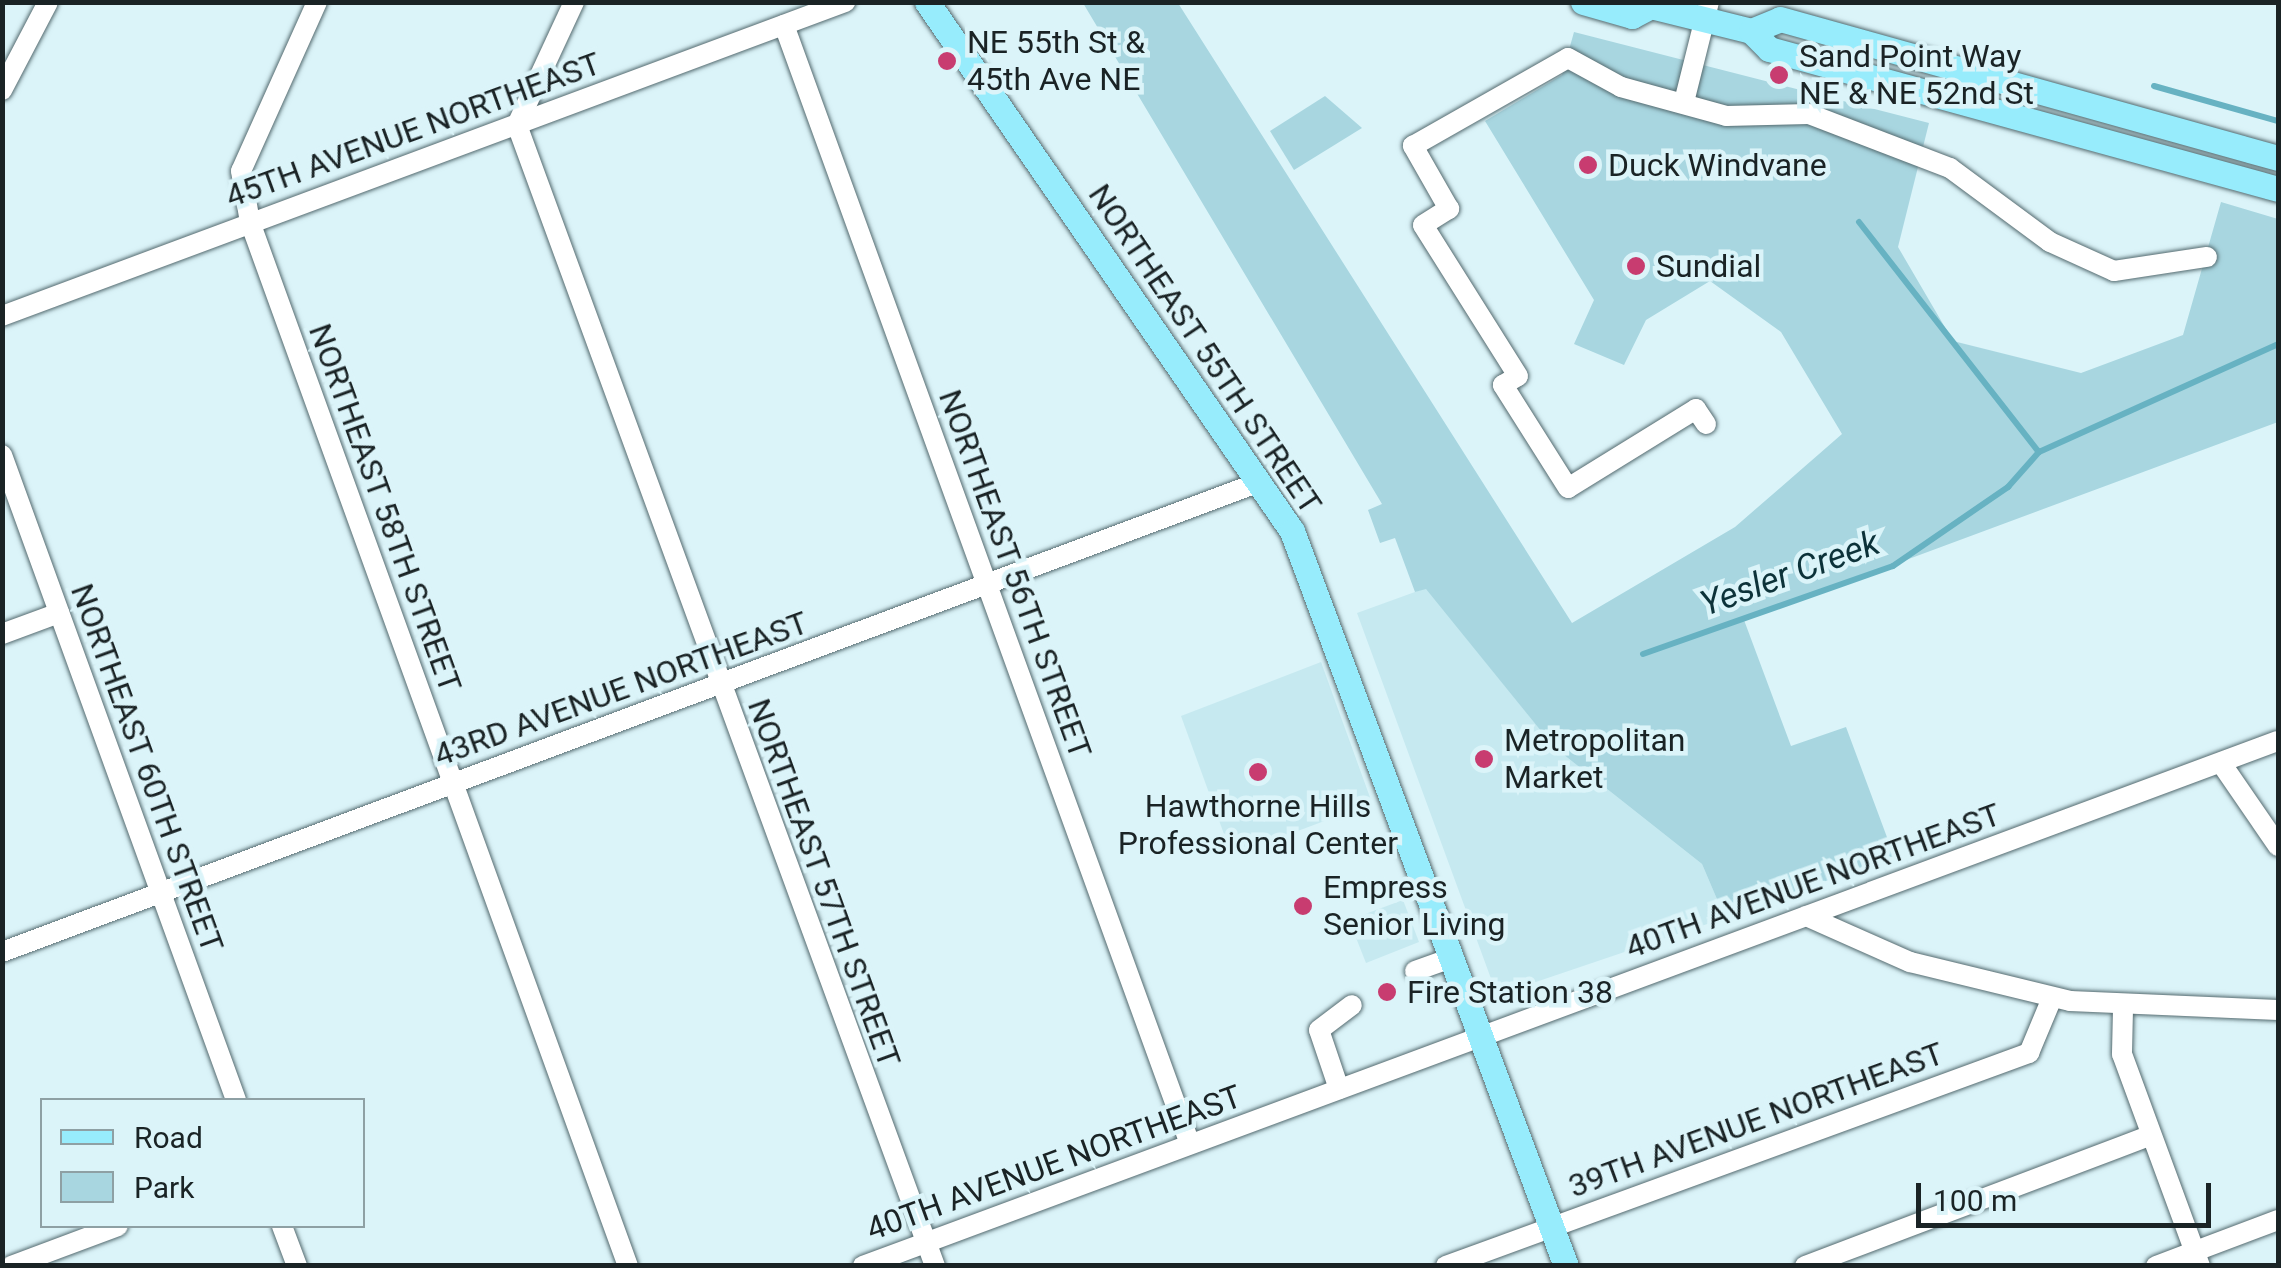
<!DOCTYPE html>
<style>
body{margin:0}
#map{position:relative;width:2281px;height:1268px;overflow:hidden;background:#dbf4f9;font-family:Roboto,sans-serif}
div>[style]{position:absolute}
.built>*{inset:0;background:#c6e9f0}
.green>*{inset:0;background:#a8d6e0}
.stream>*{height:6px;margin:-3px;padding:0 3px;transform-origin:3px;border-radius:3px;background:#67b2c2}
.roads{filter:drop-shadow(0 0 2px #546a6f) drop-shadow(0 0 2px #546a6f)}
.minor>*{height:20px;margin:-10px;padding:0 10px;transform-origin:10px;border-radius:10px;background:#fff}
.major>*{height:25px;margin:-12.5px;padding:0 12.5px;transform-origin:12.5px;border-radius:12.5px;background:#97ecfc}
.dots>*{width:28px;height:28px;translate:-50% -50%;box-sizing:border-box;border:5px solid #dbf4f9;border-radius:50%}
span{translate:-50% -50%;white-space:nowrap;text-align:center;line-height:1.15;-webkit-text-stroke:9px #dbf4f9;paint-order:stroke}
.poi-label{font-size:32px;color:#1a2325}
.left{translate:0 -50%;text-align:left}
.street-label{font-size:32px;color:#1a2325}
.water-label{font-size:35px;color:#0c3239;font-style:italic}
.frame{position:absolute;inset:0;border:5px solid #1a2325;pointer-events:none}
.legend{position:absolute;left:40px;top:1098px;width:325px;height:130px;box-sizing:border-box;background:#dbf4f9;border:2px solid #8ea0a4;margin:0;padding:12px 18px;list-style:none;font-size:30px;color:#1a2325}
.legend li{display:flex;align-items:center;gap:20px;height:50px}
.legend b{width:50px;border:2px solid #8ea0a4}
.scale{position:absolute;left:1916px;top:1183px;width:295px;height:45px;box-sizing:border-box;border:5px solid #1a2325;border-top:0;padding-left:12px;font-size:30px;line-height:35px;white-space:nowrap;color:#1a2325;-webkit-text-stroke:8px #dbf4f9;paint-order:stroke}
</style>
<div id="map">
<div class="built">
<i style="clip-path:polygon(1426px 588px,1554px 747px,1702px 864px,1725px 918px,1497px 995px,1357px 613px)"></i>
<i style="clip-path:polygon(1321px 662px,1372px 803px,1232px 856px,1181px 716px)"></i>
<i style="clip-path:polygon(1403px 900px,1419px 942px,1366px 963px,1349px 920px)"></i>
</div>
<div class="green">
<i style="clip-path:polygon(1083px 3px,1178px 3px,1572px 623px,1735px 527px,1842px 434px,1781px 332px,1710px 281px,1646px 320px,1624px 365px,1574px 344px,1594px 300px,1485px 121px,1562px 75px,1574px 32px,1929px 123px,1898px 247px,1953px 341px,2081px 373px,2183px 335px,2221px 202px,2278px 219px,2278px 422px,1744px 620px,1791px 746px,1846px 727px,1894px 856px,1725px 918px,1702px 864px,1554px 747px,1426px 589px,1415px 592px,1395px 538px,1380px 543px,1368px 510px,1382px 504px)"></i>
<i style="clip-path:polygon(1325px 96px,1362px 128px,1294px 170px,1270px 131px)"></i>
</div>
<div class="stream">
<i style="left:2154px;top:86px;width:129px;rotate:15.8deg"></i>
<i style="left:1859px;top:222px;width:292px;rotate:52deg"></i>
<i style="left:2039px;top:452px;width:262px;rotate:-24.3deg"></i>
<i style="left:1643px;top:654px;width:265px;rotate:-19.4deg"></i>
<i style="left:1893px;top:566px;width:140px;rotate:-34.5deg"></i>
<i style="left:2008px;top:487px;width:47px;rotate:-48.5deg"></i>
</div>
<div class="roads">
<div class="minor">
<i style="left:317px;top:2px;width:185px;rotate:114.2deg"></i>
<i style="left:241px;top:171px;width:52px;rotate:80deg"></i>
<i style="left:250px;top:222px;width:1110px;rotate:70.1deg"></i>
<i style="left:574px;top:2px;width:136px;rotate:114.9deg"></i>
<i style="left:517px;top:125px;width:1215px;rotate:69.88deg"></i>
<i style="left:784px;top:25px;width:1190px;rotate:70.06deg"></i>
<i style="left:2px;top:90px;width:99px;rotate:-62.4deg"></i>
<i style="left:1684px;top:102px;width:103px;rotate:-76deg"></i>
<i style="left:2px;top:316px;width:900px;rotate:-20.43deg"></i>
<i style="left:1706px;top:424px;width:18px;rotate:-124deg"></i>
<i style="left:1696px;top:409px;width:150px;rotate:148.3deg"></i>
<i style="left:1568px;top:488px;width:122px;rotate:-122.3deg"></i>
<i style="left:1503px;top:385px;width:17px;rotate:-31deg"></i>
<i style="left:1518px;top:376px;width:178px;rotate:-122.2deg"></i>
<i style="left:1423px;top:225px;width:31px;rotate:-32deg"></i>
<i style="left:1449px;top:209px;width:73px;rotate:-119.7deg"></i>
<i style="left:1413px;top:146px;width:178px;rotate:-29.6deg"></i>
<i style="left:1568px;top:58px;width:60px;rotate:28.7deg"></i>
<i style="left:1621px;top:87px;width:109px;rotate:15.4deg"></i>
<i style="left:1726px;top:116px;width:83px;rotate:-1.4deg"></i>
<i style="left:1809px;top:114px;width:151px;rotate:21deg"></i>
<i style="left:1950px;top:168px;width:124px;rotate:36.5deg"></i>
<i style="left:2050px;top:242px;width:70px;rotate:24.4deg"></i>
<i style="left:2114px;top:271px;width:94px;rotate:-8.6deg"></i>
<i style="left:2px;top:455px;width:686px;rotate:70.06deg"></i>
<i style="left:2px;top:634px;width:61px;rotate:-20.2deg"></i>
<i style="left:2221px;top:763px;width:101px;rotate:55.5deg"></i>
<i style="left:1806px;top:916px;width:114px;rotate:23.9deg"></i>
<i style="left:1910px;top:962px;width:165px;rotate:13.7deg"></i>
<i style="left:2070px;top:1001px;width:208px;rotate:2.5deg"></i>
<i style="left:2px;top:952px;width:1343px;rotate:-20.49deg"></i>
<i style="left:1415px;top:971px;width:41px;rotate:-19.7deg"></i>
<i style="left:2123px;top:1009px;width:45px;rotate:91.3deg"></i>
<i style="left:2122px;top:1054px;width:226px;rotate:69.8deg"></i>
<i style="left:1339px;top:1089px;width:62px;rotate:-108.7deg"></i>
<i style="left:1319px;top:1030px;width:41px;rotate:-37.1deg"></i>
<i style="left:282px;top:1226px;width:43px;rotate:69.4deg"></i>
<i style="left:11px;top:1266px;width:114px;rotate:-20.5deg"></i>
<i style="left:863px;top:1266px;width:1509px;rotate:-20.36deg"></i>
<i style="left:1446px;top:1266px;width:621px;rotate:-20.07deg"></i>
<i style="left:2029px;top:1053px;width:60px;rotate:-67.3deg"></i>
<i style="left:1805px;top:1266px;width:370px;rotate:-20.7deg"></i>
<i style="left:2156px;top:1266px;width:130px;rotate:-20.7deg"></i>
</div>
<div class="major">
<i style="left:927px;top:2px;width:643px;rotate:55.4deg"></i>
<i style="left:1292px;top:531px;width:784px;rotate:69.56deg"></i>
<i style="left:1583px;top:2px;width:51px;rotate:15.9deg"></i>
<i style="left:1632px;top:16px;width:21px;rotate:-28deg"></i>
<i style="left:1651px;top:6px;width:103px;rotate:14deg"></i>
<i style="left:1751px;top:31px;width:25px;rotate:45deg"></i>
<i style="left:1769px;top:49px;width:528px;rotate:15.38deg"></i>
<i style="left:1751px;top:31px;width:31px;rotate:-22deg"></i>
<i style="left:1780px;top:19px;width:517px;rotate:15.6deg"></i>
</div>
</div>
<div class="dots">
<i style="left:947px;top:61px;background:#c83c70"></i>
<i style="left:1779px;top:75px;background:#c83c70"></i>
<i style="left:1588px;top:165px;background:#c83c70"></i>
<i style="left:1636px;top:266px;background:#c83c70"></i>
<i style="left:1484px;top:759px;background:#c83c70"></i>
<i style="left:1258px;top:772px;background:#c83c70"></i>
<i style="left:1303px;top:906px;background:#c83c70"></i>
<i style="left:1387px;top:992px;background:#c83c70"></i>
</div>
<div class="poi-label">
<span class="left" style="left:967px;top:61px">NE 55th St &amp;<br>45th Ave NE</span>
<span class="left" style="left:1799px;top:75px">Sand Point Way<br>NE &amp; NE 52nd St</span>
<span class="left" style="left:1608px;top:165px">Duck Windvane</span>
<span class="left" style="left:1656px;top:266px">Sundial</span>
<span class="left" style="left:1504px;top:759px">Metropolitan<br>Market</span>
<span style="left:1258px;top:825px">Hawthorne Hills<br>Professional Center</span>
<span class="left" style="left:1323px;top:906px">Empress<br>Senior Living</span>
<span class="left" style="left:1407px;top:992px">Fire Station 38</span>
</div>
<div class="street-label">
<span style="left:413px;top:130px;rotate:-20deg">45TH AVENUE NORTHEAST</span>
<span style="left:1205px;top:349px;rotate:56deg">NORTHEAST 55TH STREET</span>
<span style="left:385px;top:508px;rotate:70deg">NORTHEAST 58TH STREET</span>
<span style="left:1015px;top:574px;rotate:70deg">NORTHEAST 56TH STREET</span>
<span style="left:621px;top:689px;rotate:-20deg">43RD AVENUE NORTHEAST</span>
<span style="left:147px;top:768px;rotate:70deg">NORTHEAST 60TH STREET</span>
<span style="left:1813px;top:881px;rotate:-20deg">40TH AVENUE NORTHEAST</span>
<span style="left:824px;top:883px;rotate:70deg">NORTHEAST 57TH STREET</span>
<span style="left:1756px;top:1120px;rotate:-20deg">39TH AVENUE NORTHEAST</span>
<span style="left:1054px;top:1163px;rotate:-20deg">40TH AVENUE NORTHEAST</span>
</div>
<div class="water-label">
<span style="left:1790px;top:574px;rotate:-20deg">Yesler Creek</span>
</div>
<div class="frame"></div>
<ul class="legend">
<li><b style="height:12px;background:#97ecfc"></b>Road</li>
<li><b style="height:28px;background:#a8d6e0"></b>Park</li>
</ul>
<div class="scale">100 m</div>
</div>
